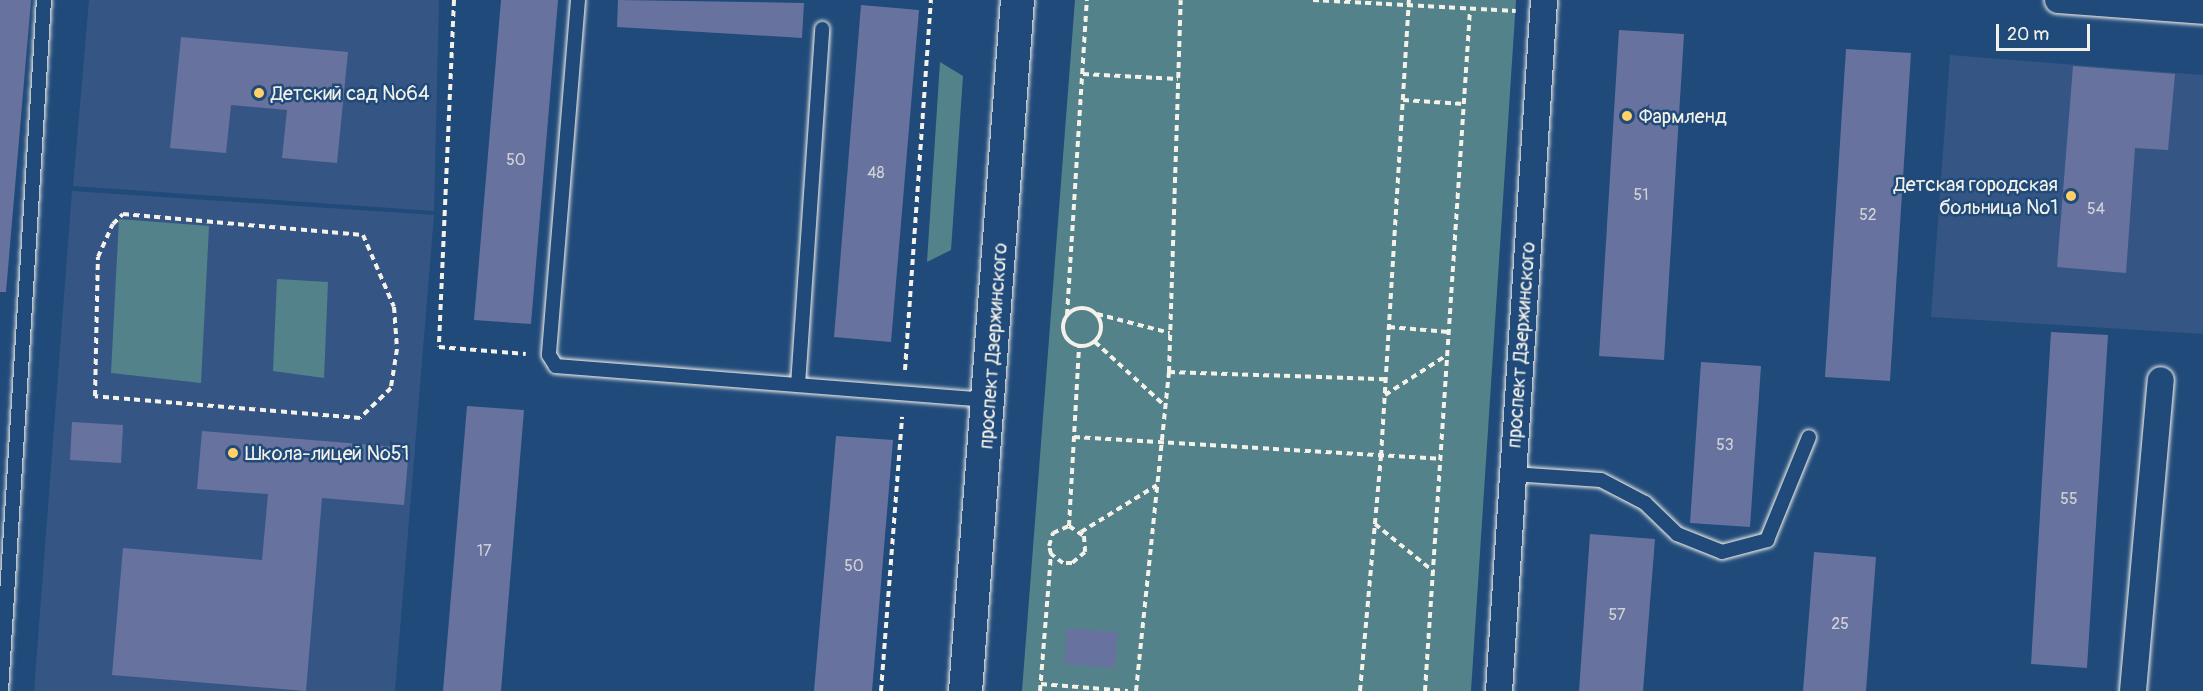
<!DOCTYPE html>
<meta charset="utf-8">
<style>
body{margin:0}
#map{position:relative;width:2203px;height:691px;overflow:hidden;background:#1f4a7a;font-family:Pangolin,sans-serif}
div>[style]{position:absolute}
.built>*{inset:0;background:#355685}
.green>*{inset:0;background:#54828a}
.building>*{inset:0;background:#67739e}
.path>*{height:4px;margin-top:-2px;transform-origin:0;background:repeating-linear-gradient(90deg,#f4f1e8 0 6px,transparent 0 10.5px)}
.path>.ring{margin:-2px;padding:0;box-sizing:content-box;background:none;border:4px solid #f4f1e8;border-radius:50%}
.roads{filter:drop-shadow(0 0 2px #f4f1e8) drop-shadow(0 0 2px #f4f1e8)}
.lane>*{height:14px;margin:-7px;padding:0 7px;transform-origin:7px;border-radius:7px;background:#1f4a7a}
.street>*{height:26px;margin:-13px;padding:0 13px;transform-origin:13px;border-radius:13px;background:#1f4a7a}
.secondary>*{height:33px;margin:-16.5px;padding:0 16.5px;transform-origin:16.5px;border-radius:16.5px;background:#1f4a7a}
.dots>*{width:16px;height:16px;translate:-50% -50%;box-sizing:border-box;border:3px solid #1f4a7a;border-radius:50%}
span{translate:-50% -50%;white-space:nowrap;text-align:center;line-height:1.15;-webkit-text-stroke:5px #1f4a7a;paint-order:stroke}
.number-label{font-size:16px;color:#d1d2d6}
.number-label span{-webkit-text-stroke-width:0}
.poi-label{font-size:20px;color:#f4f1e8}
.left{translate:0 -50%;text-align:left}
.right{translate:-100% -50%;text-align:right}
.street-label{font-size:20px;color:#f4f1e8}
.scale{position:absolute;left:1996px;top:24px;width:94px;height:27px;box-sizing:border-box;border:3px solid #f4f1e8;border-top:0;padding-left:8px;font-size:18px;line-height:21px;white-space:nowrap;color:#f4f1e8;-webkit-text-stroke:4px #1f4a7a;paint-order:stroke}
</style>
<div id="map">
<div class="built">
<i style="clip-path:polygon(89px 0,439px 0,434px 211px,73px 186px)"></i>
<i style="clip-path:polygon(1950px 55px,2203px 75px,2203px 334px,1931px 317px)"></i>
<i style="clip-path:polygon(72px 191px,434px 215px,395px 691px,34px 691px)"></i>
</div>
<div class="green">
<i style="clip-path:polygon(1075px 0,1516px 0,1471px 691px,1022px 691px)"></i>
<i style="clip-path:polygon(940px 62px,963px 76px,951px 250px,927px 262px)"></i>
<i style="clip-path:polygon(119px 219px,209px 226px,201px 383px,111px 373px)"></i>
<i style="clip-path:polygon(277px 279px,328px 282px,324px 378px,273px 371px)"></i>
</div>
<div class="building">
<i style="clip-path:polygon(0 0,31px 0,6px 292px,0 292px)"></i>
<i style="clip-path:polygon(501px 0,558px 0,531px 324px,474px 320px)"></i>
<i style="clip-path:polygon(618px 0,804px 3px,802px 38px,617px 27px)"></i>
<i style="clip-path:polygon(861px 5px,919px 10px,891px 342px,834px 337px)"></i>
<i style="clip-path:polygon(1619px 30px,1684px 34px,1664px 360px,1599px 356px)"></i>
<i style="clip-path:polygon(181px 37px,348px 52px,337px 163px,282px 158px,287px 110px,231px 105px,226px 153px,170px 148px)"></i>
<i style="clip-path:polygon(1846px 49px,1911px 53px,1890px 381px,1825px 377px)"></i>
<i style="clip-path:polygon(2073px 66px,2175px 74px,2168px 150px,2135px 148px,2126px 273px,2057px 267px)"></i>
<i style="clip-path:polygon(2051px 332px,2108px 335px,2087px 668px,2031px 664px)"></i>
<i style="clip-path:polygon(1701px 362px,1761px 366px,1750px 527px,1690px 523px)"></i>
<i style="clip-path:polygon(467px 406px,524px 410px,501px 691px,443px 691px)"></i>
<i style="clip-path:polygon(72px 422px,123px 425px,121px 463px,70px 460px)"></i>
<i style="clip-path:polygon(202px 431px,409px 448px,404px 505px,322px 498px,306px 691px,112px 675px,123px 548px,262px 560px,268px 494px,197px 489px)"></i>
<i style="clip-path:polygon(836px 436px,893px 440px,872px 691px,814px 691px)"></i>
<i style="clip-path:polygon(1590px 534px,1655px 539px,1643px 691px,1579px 691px)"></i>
<i style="clip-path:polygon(1814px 552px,1876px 557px,1866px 691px,1803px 691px)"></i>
<i style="clip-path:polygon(1067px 628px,1118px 632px,1115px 668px,1064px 664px)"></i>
</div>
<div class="path">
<i style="left:454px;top:0;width:347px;rotate:92.5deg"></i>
<i style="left:439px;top:347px;width:87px;rotate:4.6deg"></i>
<i style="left:1313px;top:0;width:203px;rotate:3.1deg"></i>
<i style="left:1083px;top:74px;width:95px;rotate:3deg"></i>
<i style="left:1403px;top:100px;width:61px;rotate:3.8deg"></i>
<i style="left:123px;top:214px;width:241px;rotate:5deg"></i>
<i style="left:363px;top:235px;width:78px;rotate:66.7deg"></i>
<i style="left:394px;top:307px;width:42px;rotate:85.9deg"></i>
<i style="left:397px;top:349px;width:39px;rotate:99deg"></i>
<i style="left:391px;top:388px;width:43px;rotate:135.9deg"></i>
<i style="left:360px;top:418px;width:266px;rotate:-175.3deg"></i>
<i style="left:95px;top:396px;width:139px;rotate:-88.8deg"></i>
<i style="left:98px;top:257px;width:36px;rotate:-66deg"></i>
<i style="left:113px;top:224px;width:14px;rotate:-45deg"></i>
<i class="ring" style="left:1063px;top:308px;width:34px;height:34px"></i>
<i style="left:1097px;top:314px;width:75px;rotate:14.6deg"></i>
<i style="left:1067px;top:315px;width:316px;rotate:-86.4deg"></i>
<i style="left:1389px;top:327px;width:60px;rotate:4.8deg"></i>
<i style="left:1095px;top:342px;width:95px;rotate:42.4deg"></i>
<i style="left:905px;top:370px;width:371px;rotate:-86deg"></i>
<i style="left:1169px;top:372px;width:216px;rotate:1.9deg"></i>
<i style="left:1385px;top:395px;width:74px;rotate:-32.8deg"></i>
<i style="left:1074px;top:437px;width:367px;rotate:3.4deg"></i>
<i style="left:1375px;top:524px;width:75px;rotate:39deg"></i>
<i style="left:1069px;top:526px;width:18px;rotate:34deg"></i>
<i style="left:1084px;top:536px;width:16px;rotate:86deg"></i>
<i style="left:1085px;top:552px;width:17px;rotate:140deg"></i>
<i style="left:1072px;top:563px;width:9px;rotate:180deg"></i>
<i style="left:1063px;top:563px;width:15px;rotate:-143deg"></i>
<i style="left:1051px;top:554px;width:8px;rotate:-104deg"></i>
<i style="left:1049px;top:546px;width:14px;rotate:-73deg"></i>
<i style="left:1053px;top:533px;width:17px;rotate:-24deg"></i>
<i style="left:1069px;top:526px;width:180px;rotate:-86.8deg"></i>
<i style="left:1081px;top:532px;width:89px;rotate:-31.7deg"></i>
<i style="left:1041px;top:684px;width:87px;rotate:4.6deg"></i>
<i style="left:881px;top:691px;width:275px;rotate:-85.6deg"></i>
<i style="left:1040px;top:691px;width:137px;rotate:-85.4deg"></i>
<i style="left:1136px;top:691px;width:321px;rotate:-84.1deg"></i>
<i style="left:1169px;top:372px;width:372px;rotate:-88.2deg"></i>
<i style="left:1360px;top:691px;width:236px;rotate:-84.9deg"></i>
<i style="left:1381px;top:456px;width:457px;rotate:-86.5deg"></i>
<i style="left:1425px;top:691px;width:682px;rotate:-86.22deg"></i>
</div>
<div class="roads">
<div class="lane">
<i style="left:578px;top:0;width:356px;rotate:94.7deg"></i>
<i style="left:549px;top:355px;width:13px;rotate:58deg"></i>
<i style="left:556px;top:366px;width:432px;rotate:4.5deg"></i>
<i style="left:798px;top:385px;width:357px;rotate:-86.1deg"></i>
<i style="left:1513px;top:474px;width:88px;rotate:3.9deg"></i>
<i style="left:1601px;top:480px;width:50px;rotate:27.6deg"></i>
<i style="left:1645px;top:503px;width:45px;rotate:44.1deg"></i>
<i style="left:1677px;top:534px;width:48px;rotate:21.8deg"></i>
<i style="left:1722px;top:552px;width:47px;rotate:-14.9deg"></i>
<i style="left:1767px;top:540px;width:111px;rotate:-67.8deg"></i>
<i style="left:1px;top:691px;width:692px;rotate:-86.44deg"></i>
</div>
<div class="street">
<i style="left:2058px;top:0;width:145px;rotate:4.3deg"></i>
<i style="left:1499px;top:691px;width:692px;rotate:-86.27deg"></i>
<i style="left:2133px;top:691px;width:312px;rotate:-84.9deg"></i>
</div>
<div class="secondary">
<i style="left:965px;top:691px;width:693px;rotate:-85.7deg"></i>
</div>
</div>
<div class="dots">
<i style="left:259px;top:93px;background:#ffd166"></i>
<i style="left:1627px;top:116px;background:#ffd166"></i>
<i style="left:2071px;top:196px;background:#ffd166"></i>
<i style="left:233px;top:453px;background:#ffd166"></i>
</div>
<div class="number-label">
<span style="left:516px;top:160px">50</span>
<span style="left:876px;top:173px">48</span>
<span style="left:1641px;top:195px">51</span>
<span style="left:2096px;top:209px">54</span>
<span style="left:1868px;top:215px">52</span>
<span style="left:1725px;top:445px">53</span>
<span style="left:2069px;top:499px">55</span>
<span style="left:484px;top:551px">17</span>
<span style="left:854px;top:566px">50</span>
<span style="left:1617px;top:615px">57</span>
<span style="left:1840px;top:624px">25</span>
</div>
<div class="poi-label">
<span class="left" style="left:271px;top:93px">Детский сад №64</span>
<span class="left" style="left:1639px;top:116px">Фармленд</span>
<span class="right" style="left:2058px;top:196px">Детская городская<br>больница №1</span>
<span class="left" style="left:245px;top:453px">Школа-лицей №51</span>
</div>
<div class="street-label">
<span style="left:1521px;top:345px;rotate:-86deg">проспект Дзержинского</span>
<span style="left:993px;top:346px;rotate:-86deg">проспект Дзержинского</span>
</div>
<div class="scale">20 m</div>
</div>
